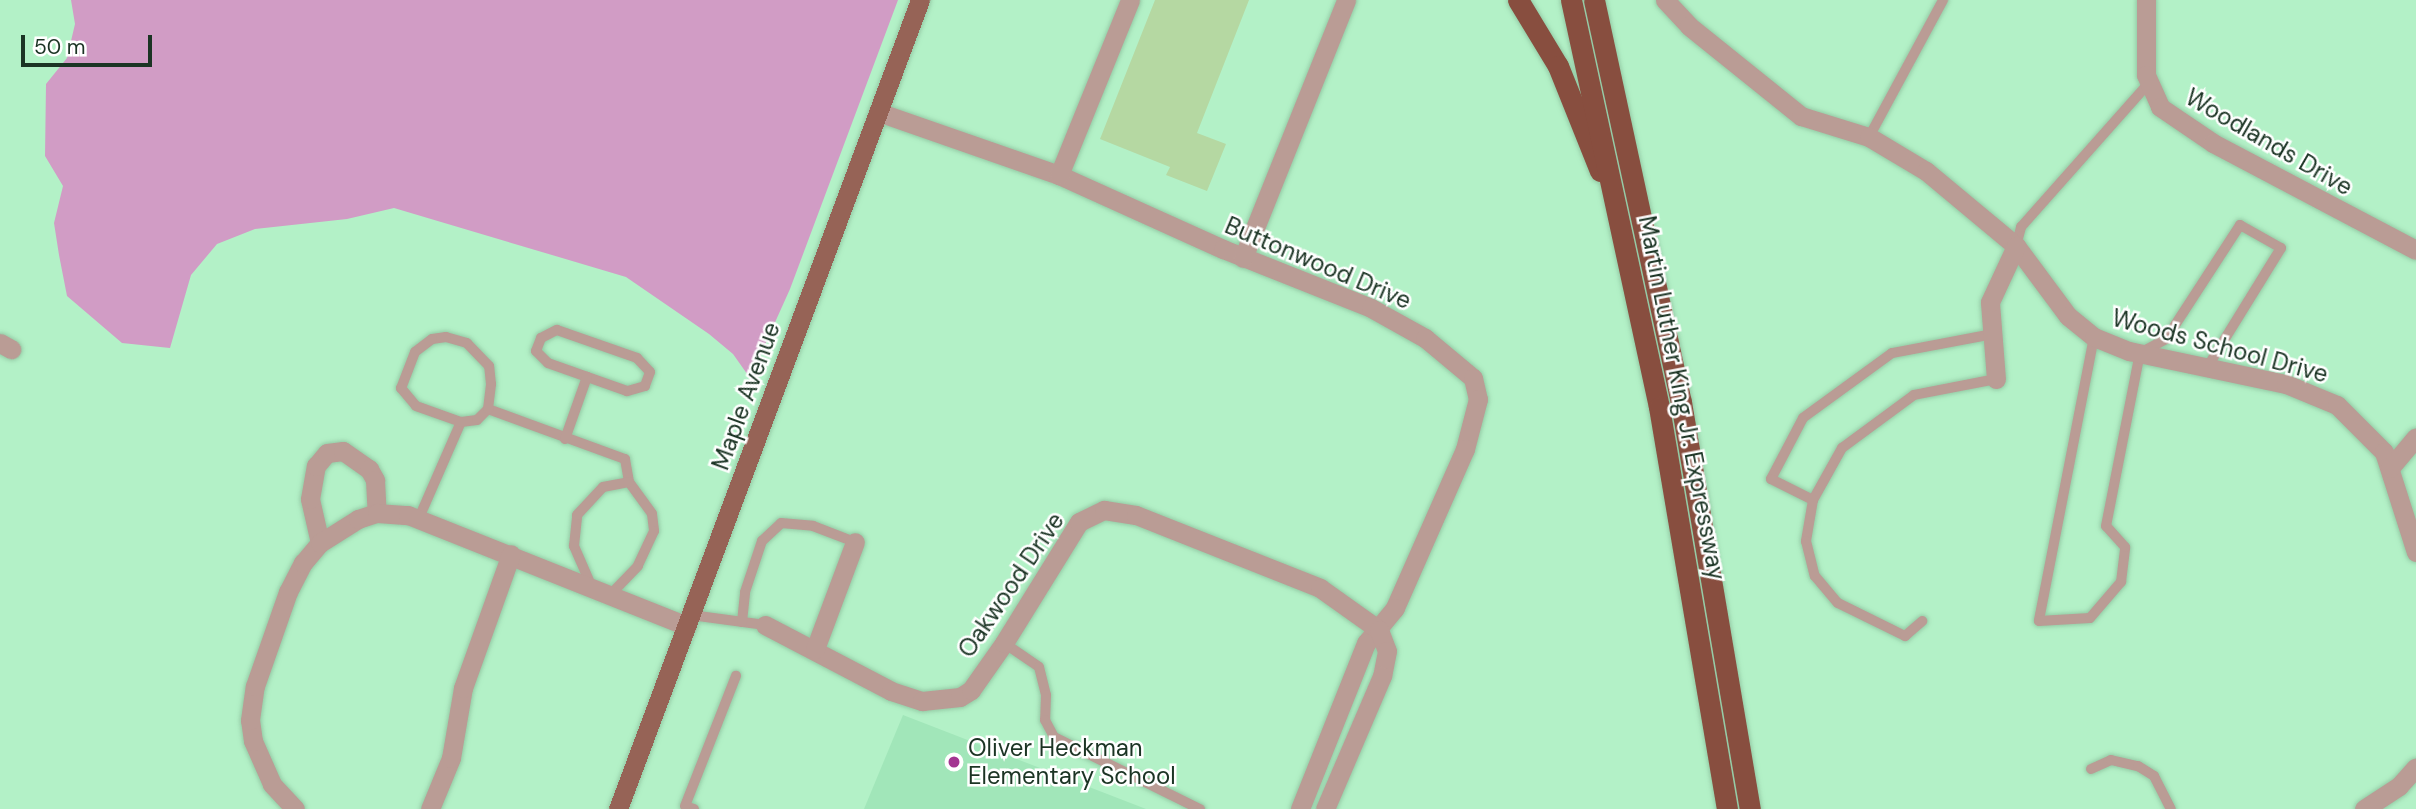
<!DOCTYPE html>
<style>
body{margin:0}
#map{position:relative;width:2416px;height:809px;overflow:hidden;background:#b3f1c7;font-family:"DM Sans",sans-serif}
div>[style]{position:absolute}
.built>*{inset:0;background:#a1e6b9}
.forest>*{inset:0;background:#d19cc5}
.building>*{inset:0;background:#b5d8a2}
.roads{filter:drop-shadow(0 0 2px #95cba6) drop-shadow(0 0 2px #95cba6)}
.service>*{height:10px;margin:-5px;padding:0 5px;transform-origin:5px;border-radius:5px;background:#ba9c95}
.minor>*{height:19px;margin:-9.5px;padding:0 9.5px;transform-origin:9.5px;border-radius:9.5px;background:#ba9c95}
.primary>*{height:19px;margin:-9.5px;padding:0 9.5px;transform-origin:9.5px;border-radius:9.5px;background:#966356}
.motorway>*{height:21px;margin:-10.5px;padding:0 10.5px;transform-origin:10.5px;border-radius:10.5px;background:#884e3f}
.dots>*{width:19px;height:19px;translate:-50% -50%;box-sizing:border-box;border:4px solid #fff;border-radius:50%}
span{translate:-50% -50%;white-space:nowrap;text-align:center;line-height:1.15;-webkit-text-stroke:5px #fff;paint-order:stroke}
.street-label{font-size:24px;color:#1b3424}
.poi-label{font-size:24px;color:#1b3424}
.left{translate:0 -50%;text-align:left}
.scale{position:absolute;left:21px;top:35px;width:131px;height:32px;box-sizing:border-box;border:4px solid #1b3424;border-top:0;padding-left:9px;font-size:21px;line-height:24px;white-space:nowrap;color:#1b3424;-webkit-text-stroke:5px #fff;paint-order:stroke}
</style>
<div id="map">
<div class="built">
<i style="clip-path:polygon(903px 715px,1146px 809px,864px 809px)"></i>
</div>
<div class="forest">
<i style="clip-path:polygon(71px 0,898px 0,790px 289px,750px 378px,733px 354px,709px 334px,626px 277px,394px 208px,347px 219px,255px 229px,217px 244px,191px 275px,170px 348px,122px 343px,67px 296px,59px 255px,54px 223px,63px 186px,45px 156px,46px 84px,67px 58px,75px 24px)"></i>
</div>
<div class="building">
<i style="clip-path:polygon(1155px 0,1249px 0,1197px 133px,1226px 144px,1207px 191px,1166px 175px,1170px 167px,1100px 139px)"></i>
</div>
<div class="roads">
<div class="service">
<i style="left:1869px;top:137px;width:156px;rotate:-61.6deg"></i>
<i style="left:2016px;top:246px;width:20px;rotate:-75deg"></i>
<i style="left:2021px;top:227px;width:191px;rotate:-48.4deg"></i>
<i style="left:557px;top:330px;width:85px;rotate:19.3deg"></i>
<i style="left:637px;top:358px;width:19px;rotate:47deg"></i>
<i style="left:650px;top:372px;width:15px;rotate:110deg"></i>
<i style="left:645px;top:386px;width:19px;rotate:164deg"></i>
<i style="left:627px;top:391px;width:84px;rotate:-160.5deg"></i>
<i style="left:548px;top:363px;width:17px;rotate:-135deg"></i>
<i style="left:536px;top:351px;width:14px;rotate:-69deg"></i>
<i style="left:541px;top:338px;width:18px;rotate:-27deg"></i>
<i style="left:1993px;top:334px;width:103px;rotate:169.3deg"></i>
<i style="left:1892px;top:353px;width:110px;rotate:143.9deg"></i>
<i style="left:1803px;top:418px;width:69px;rotate:117.7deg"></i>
<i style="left:1771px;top:479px;width:47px;rotate:26.6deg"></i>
<i style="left:1813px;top:500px;width:60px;rotate:-60.9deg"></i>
<i style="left:1842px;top:448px;width:89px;rotate:-36.4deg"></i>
<i style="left:1914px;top:395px;width:84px;rotate:-11deg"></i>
<i style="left:2094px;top:337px;width:289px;rotate:101deg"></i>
<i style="left:2039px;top:621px;width:51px;rotate:-3.4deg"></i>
<i style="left:2090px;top:618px;width:48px;rotate:-49.3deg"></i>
<i style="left:2121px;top:582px;width:35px;rotate:-83deg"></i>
<i style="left:2125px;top:547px;width:28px;rotate:-132deg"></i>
<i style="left:2106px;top:526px;width:176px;rotate:-78.9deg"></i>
<i style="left:2140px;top:353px;width:30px;rotate:-28deg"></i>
<i style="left:2166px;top:339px;width:136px;rotate:-57deg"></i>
<i style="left:2240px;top:225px;width:47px;rotate:29.3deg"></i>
<i style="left:2281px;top:248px;width:141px;rotate:121.7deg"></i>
<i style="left:488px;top:409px;width:146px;rotate:20.1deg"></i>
<i style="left:625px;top:459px;width:23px;rotate:80deg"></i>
<i style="left:629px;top:482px;width:39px;rotate:54deg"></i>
<i style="left:652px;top:514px;width:17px;rotate:83deg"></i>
<i style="left:654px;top:531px;width:38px;rotate:115deg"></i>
<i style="left:638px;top:566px;width:40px;rotate:134deg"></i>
<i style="left:565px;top:439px;width:66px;rotate:-70.5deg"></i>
<i style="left:1813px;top:500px;width:42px;rotate:99.7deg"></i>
<i style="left:1806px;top:541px;width:36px;rotate:76deg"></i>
<i style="left:1815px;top:576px;width:35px;rotate:50deg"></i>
<i style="left:1838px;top:603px;width:75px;rotate:26.2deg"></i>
<i style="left:1905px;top:636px;width:23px;rotate:-41deg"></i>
<i style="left:419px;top:518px;width:105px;rotate:-66.4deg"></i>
<i style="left:461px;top:422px;width:16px;rotate:-7deg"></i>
<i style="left:477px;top:420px;width:16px;rotate:-45deg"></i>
<i style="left:488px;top:409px;width:25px;rotate:-83deg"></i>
<i style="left:491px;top:384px;width:18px;rotate:-96deg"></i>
<i style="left:489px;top:366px;width:32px;rotate:-134deg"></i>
<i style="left:467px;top:343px;width:22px;rotate:-164deg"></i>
<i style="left:446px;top:337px;width:14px;rotate:172deg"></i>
<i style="left:432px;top:339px;width:21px;rotate:143deg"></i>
<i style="left:415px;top:352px;width:39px;rotate:111deg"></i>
<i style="left:401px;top:388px;width:23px;rotate:50deg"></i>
<i style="left:416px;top:406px;width:48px;rotate:19.6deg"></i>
<i style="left:591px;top:585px;width:43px;rotate:-113.6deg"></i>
<i style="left:574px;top:546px;width:31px;rotate:-84deg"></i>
<i style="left:577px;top:515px;width:38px;rotate:-47deg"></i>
<i style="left:603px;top:487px;width:26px;rotate:-11deg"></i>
<i style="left:691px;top:615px;width:75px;rotate:7.7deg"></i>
<i style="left:742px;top:622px;width:30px;rotate:-84deg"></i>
<i style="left:745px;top:592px;width:54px;rotate:-71.6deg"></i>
<i style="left:762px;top:541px;width:26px;rotate:-43deg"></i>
<i style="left:781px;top:523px;width:32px;rotate:5deg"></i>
<i style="left:813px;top:526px;width:45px;rotate:20.9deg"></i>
<i style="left:1004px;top:643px;width:42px;rotate:34.4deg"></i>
<i style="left:1039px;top:667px;width:29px;rotate:76deg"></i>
<i style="left:1046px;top:695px;width:25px;rotate:92deg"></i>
<i style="left:1045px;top:720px;width:19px;rotate:62deg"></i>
<i style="left:1054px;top:737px;width:163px;rotate:26.3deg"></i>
<i style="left:2091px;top:769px;width:22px;rotate:-24deg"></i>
<i style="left:2111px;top:760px;width:28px;rotate:13deg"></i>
<i style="left:2138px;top:766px;width:19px;rotate:32deg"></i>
<i style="left:2154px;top:776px;width:37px;rotate:63deg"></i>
<i style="left:694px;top:809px;width:9px;rotate:-162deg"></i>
<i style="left:685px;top:806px;width:140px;rotate:-68.6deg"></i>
</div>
<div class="minor">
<i style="left:1665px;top:0;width:35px;rotate:47deg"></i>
<i style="left:1689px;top:26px;width:144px;rotate:38.8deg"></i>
<i style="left:1801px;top:116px;width:71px;rotate:17.2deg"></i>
<i style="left:1869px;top:137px;width:66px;rotate:30.8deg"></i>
<i style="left:1926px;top:171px;width:117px;rotate:39.8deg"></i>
<i style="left:2016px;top:246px;width:87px;rotate:53.4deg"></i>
<i style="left:2068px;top:316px;width:33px;rotate:39deg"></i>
<i style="left:2094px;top:337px;width:38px;rotate:22deg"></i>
<i style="left:2129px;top:351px;width:160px;rotate:11.9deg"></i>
<i style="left:2286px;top:384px;width:55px;rotate:22.4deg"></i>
<i style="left:2337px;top:405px;width:66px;rotate:45deg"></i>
<i style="left:2384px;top:452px;width:105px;rotate:72.3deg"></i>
<i style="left:2146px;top:0;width:75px;rotate:90deg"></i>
<i style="left:2146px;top:75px;width:35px;rotate:66deg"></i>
<i style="left:2160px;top:107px;width:64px;rotate:34.2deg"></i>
<i style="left:2213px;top:143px;width:229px;rotate:27.8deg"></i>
<i style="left:878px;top:112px;width:192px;rotate:19.2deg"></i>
<i style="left:1059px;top:175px;width:180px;rotate:24.3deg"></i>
<i style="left:1223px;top:249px;width:159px;rotate:21.7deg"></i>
<i style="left:1371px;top:308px;width:62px;rotate:29.1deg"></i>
<i style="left:1425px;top:338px;width:62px;rotate:39.8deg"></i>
<i style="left:1473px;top:378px;width:22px;rotate:77deg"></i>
<i style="left:1478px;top:399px;width:52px;rotate:104.6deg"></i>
<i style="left:1465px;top:449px;width:174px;rotate:113.8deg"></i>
<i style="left:1395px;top:608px;width:45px;rotate:129.6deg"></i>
<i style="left:1366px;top:643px;width:179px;rotate:111.7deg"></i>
<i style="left:1059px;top:175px;width:189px;rotate:-67.9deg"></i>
<i style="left:1243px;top:258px;width:278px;rotate:-68.2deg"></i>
<i style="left:0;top:343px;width:13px;rotate:29deg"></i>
<i style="left:1996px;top:379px;width:77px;rotate:-94.5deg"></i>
<i style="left:1990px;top:302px;width:62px;rotate:-65.1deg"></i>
<i style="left:2390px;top:468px;width:40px;rotate:-50deg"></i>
<i style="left:320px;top:543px;width:45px;rotate:-102.8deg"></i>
<i style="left:310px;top:499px;width:34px;rotate:-80deg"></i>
<i style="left:316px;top:466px;width:17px;rotate:-50deg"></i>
<i style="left:327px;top:453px;width:16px;rotate:-7deg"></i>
<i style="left:343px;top:451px;width:32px;rotate:35deg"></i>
<i style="left:369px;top:469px;width:13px;rotate:61deg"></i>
<i style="left:375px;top:480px;width:33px;rotate:87deg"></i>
<i style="left:765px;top:625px;width:142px;rotate:27.6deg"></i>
<i style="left:891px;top:691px;width:33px;rotate:18deg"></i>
<i style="left:922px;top:701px;width:38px;rotate:-6deg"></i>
<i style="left:960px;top:697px;width:13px;rotate:-32deg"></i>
<i style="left:971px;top:690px;width:57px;rotate:-54.9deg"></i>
<i style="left:1004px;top:643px;width:142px;rotate:-58.2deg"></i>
<i style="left:1079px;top:522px;width:28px;rotate:-26deg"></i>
<i style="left:1104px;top:510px;width:32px;rotate:9deg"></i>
<i style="left:1136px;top:515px;width:198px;rotate:21.6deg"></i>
<i style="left:1320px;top:588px;width:72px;rotate:35.4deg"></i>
<i style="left:1379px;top:630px;width:22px;rotate:69deg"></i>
<i style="left:1387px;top:651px;width:25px;rotate:101deg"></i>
<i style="left:1382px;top:676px;width:145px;rotate:113.2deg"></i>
<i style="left:815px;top:649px;width:114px;rotate:-69.5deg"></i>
<i style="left:295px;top:809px;width:34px;rotate:-133deg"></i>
<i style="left:272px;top:784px;width:47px;rotate:-113.8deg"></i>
<i style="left:253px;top:741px;width:21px;rotate:-98deg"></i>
<i style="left:250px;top:720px;width:34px;rotate:-82deg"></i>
<i style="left:255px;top:686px;width:100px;rotate:-70.7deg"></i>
<i style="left:288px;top:592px;width:33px;rotate:-63deg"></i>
<i style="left:303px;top:563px;width:26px;rotate:-50deg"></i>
<i style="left:320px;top:543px;width:45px;rotate:-32.3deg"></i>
<i style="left:358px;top:519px;width:20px;rotate:-18deg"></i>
<i style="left:377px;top:513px;width:31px;rotate:4deg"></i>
<i style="left:408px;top:515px;width:300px;rotate:21.7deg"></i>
<i style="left:430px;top:809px;width:55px;rotate:-67.6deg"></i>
<i style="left:451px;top:758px;width:71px;rotate:-80.3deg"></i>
<i style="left:463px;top:688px;width:142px;rotate:-70.3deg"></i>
<i style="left:2364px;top:809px;width:42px;rotate:-33.3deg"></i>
<i style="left:2399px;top:786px;width:25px;rotate:-48deg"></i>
</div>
<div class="primary">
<i style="left:618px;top:809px;width:864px;rotate:-69.53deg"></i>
</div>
<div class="motorway">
<i style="left:1518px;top:0;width:77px;rotate:58.8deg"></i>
<i style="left:1558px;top:66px;width:113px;rotate:68.2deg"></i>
<i style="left:1571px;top:0;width:416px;rotate:77.8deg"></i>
<i style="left:1659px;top:407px;width:408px;rotate:80.4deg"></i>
<i style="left:1594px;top:0;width:411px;rotate:77.8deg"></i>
<i style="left:1681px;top:402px;width:413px;rotate:80.4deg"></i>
</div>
</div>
<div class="dots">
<i style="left:954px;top:762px;background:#a33491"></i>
</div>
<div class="street-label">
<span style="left:2269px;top:142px;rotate:30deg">Woodlands Drive</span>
<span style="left:1318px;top:263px;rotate:23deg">Buttonwood Drive</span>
<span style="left:2220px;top:346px;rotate:15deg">Woods School Drive</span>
<span style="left:746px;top:396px;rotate:-70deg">Maple Avenue</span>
<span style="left:1682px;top:398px;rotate:79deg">Martin Luther King Jr. Expressway</span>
<span style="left:1011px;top:585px;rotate:-56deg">Oakwood Drive</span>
</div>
<div class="poi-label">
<span class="left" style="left:968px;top:762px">Oliver Heckman<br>Elementary School</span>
</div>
<div class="scale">50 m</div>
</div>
